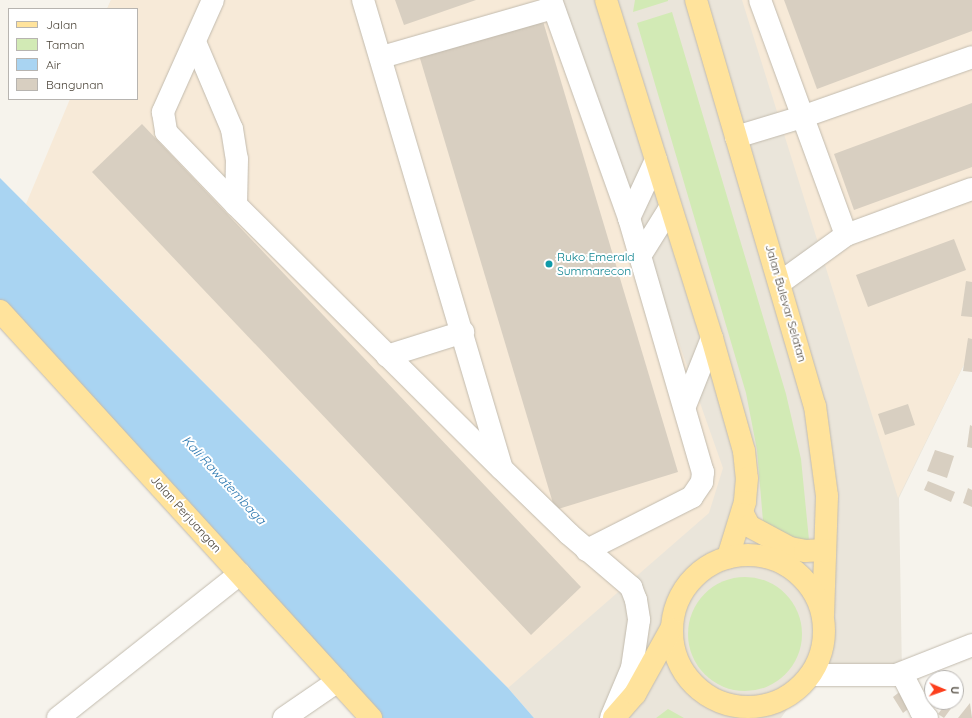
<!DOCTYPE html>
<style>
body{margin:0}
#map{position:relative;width:972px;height:718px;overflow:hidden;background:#f6f3ec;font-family:Quicksand,sans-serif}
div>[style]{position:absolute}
.residential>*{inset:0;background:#eae5da}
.commercial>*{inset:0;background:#f7ead8}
.green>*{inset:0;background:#d2eab5}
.round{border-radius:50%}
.water>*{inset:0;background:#a9d4f2}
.building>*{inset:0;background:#d8cfc1}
.roads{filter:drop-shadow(0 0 1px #c2bbae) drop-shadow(0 0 1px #c2bbae)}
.minor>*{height:22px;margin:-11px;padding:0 11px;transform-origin:11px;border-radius:11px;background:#fff}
.major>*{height:22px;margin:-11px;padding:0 11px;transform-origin:11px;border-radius:11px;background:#ffe39c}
.major>.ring{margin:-11px;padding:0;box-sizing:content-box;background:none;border:22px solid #ffe39c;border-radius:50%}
.dots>*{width:11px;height:11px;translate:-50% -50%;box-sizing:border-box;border:2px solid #fff;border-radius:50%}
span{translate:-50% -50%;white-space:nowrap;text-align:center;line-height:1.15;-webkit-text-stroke:4px #fff;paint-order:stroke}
.culture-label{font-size:12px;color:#0d838f}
.left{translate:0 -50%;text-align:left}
.street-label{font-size:12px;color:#4b4439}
.water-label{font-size:13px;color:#2e7ab2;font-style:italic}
.legend{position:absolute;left:8px;top:8px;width:130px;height:92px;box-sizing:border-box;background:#fff;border:1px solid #b7b4b0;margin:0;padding:5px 7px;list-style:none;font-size:12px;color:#4b4439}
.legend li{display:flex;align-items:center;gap:8px;height:20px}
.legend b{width:20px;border:1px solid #b7b4b0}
.north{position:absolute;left:924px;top:670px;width:40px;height:40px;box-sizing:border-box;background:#fff;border:1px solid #b7b4b0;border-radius:50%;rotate:92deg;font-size:11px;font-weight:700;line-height:16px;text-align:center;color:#4b4439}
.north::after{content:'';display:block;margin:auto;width:14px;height:18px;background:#fc3f1d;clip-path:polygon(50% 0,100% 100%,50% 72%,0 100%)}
</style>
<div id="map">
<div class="residential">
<i style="clip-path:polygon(111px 0,972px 0,972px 348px,899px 498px,902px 674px,811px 675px,781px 718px,534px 718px,508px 688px,70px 99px,137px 99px,137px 9px,107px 9px)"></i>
</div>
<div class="commercial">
<i style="clip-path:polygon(111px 0,558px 0,723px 468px,709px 513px,508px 688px,26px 204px,70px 99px,137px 99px,137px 9px,107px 9px)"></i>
<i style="clip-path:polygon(742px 0,972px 0,972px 348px,898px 498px)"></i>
</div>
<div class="green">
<i style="clip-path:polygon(635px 0,668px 0,668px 1px,633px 12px)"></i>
<i style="clip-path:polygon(672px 12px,786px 394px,801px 459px,809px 540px,805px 547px,763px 521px,757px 450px,746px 393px,637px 23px)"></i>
<i class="round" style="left:688px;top:577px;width:114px;height:114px"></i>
<i style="clip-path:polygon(668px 709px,684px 718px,685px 718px,656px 718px)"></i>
</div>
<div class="water">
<i style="clip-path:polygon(0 178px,508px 688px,534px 718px,371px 718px,0 311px)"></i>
</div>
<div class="building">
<i style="clip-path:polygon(395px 0,476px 0,404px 25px)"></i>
<i style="clip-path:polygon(784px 0,972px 0,972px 31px,817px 89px)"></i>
<i style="clip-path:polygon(542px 18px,678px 472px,555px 510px,419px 55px)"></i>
<i style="clip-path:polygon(972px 103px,972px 167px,854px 210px,834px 154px)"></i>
<i style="clip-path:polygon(142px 124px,581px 587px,531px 635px,92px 172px)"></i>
<i style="clip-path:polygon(954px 239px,966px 270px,868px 307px,856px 275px)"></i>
<i style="clip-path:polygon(966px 281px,972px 282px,972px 317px,961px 316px)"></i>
<i style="clip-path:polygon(968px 338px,972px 339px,972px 372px,963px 371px)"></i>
<i style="clip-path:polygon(908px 404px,915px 425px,885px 435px,878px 414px)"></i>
<i style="clip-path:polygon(970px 425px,972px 426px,972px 448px,967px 447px)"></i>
<i style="clip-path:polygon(935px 450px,954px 456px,947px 478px,927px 471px)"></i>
<i style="clip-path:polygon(928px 481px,955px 492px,951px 502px,924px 490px)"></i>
<i style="clip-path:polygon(968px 488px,972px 490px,972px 507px,963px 503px)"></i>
<i style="clip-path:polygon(902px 690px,912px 706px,903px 713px,893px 697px)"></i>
<i style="clip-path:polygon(956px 692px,961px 695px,944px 718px,938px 714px,947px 702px,956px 702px)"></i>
<i style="clip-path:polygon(970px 703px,972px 718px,958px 718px)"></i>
</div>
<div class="roads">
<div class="minor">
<i style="left:213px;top:0;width:123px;rotate:114.1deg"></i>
<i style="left:163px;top:112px;width:20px;rotate:81deg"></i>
<i style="left:166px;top:132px;width:101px;rotate:46.2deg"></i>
<i style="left:236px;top:205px;width:373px;rotate:44.8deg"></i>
<i style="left:501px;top:468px;width:95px;rotate:44.1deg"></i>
<i style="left:569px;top:534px;width:82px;rotate:40.5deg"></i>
<i style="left:631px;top:587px;width:14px;rotate:69deg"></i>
<i style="left:636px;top:600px;width:20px;rotate:81deg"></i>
<i style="left:639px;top:620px;width:49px;rotate:98.3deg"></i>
<i style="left:632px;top:668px;width:54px;rotate:112.8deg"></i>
<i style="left:363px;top:0;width:487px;rotate:73.5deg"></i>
<i style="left:551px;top:0;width:232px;rotate:70.3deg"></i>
<i style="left:629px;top:218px;width:265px;rotate:73.8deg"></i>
<i style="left:703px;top:472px;width:10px;rotate:96deg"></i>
<i style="left:702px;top:482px;width:18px;rotate:124deg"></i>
<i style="left:692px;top:497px;width:118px;rotate:153.2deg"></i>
<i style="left:760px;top:0;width:250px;rotate:69.9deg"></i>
<i style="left:846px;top:235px;width:134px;rotate:-20.1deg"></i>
<i style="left:195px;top:42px;width:95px;rotate:67deg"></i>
<i style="left:232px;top:129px;width:30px;rotate:81deg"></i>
<i style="left:237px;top:159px;width:46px;rotate:91.2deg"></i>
<i style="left:382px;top:57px;width:178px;rotate:-16deg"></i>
<i style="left:736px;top:137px;width:69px;rotate:-16.9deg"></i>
<i style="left:802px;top:117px;width:180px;rotate:-19.4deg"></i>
<i style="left:629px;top:218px;width:64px;rotate:-65deg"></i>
<i style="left:640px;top:256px;width:57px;rotate:-58deg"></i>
<i style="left:781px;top:282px;width:80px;rotate:-35.9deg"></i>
<i style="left:387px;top:356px;width:80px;rotate:-17.5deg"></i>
<i style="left:685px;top:406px;width:73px;rotate:-68.3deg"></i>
<i style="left:902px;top:674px;width:42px;rotate:62.8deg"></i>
<i style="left:921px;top:711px;width:9px;rotate:49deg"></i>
<i style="left:811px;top:675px;width:85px"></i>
<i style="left:896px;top:675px;width:82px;rotate:-21.5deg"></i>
<i style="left:58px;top:718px;width:232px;rotate:-38.4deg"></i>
<i style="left:284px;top:718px;width:65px;rotate:-34.4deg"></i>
</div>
<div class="major">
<i style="left:606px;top:0;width:354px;rotate:72.6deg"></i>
<i style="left:712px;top:338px;width:117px;rotate:74.2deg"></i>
<i style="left:744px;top:451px;width:27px;rotate:84deg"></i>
<i style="left:747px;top:478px;width:24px;rotate:95deg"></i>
<i style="left:745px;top:502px;width:58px;rotate:107.2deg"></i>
<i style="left:696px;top:0;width:423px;rotate:73.7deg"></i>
<i style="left:815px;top:406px;width:91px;rotate:82.4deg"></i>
<i style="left:827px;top:496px;width:119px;rotate:91.9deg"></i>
<i style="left:0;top:311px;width:551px;rotate:47.65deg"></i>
<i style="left:743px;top:514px;width:13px;rotate:63deg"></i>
<i style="left:749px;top:526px;width:47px;rotate:28.2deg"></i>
<i style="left:790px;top:548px;width:15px;rotate:11deg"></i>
<i style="left:805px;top:551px;width:20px;rotate:-3deg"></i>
<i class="ring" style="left:672px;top:555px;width:130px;height:130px"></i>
<i style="left:614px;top:718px;width:32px;rotate:-49deg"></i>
<i style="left:635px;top:694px;width:74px;rotate:-61deg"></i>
</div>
</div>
<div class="dots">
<i style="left:549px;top:264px;background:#0f9aa8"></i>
</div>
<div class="culture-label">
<span class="left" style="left:557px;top:264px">Ruko Emerald<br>Summarecon</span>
</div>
<div class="street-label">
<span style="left:786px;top:303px;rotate:74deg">Jalan Bulevar Selatan</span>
<span style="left:186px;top:514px;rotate:48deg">Jalan Perjuangan</span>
</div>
<div class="water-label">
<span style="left:224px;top:480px;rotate:47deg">Kali Rawatembaga</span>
</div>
<ul class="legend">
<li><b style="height:5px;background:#ffe39c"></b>Jalan</li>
<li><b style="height:11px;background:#d2eab5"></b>Taman</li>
<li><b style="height:11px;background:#a9d4f2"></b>Air</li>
<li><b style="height:11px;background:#d8cfc1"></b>Bangunan</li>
</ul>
<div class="north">U</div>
</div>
